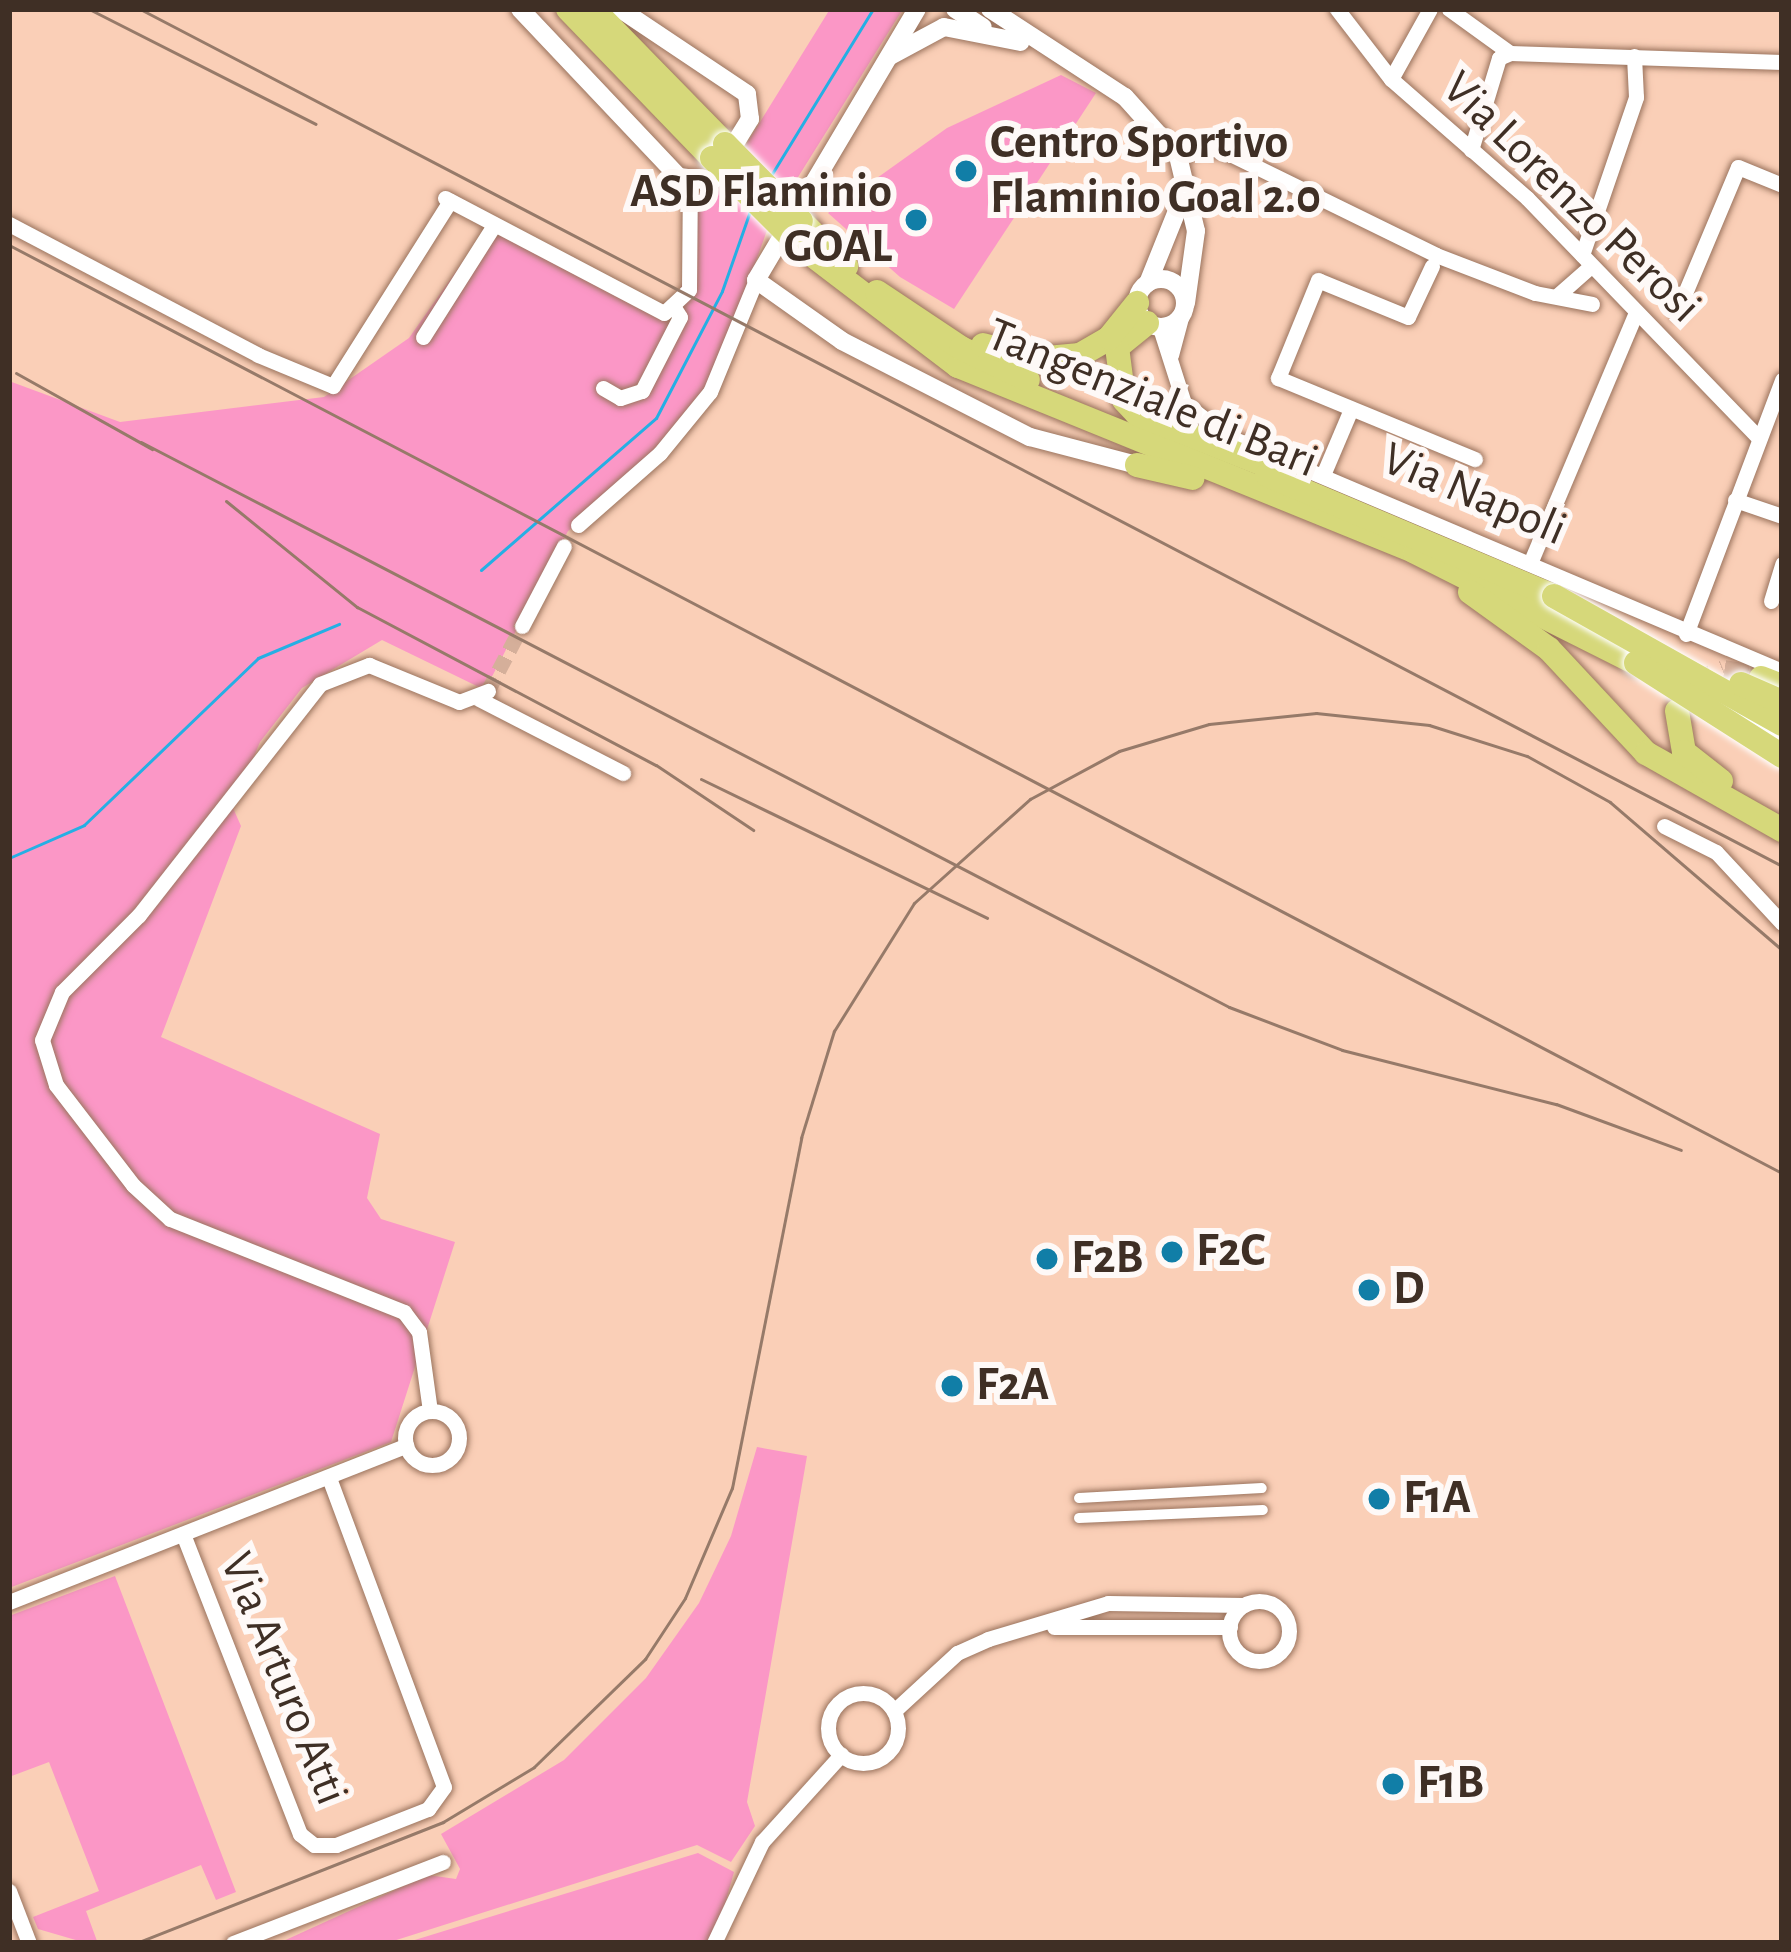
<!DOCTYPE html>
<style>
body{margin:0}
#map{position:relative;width:1791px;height:1952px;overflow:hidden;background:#facfb7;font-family:"Alegreya Sans",sans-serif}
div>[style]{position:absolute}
.green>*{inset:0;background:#fb97c6}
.stream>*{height:3px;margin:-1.5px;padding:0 1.5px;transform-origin:1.5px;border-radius:1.5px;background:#25afe4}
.minor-tunnel>*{height:15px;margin-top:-7.5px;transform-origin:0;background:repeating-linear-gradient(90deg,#d5af9a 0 15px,transparent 0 23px)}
.trunk-tunnel>*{height:24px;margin-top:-12px;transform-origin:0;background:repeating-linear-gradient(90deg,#d5af9a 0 24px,transparent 0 36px)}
.roads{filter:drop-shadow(0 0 3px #9a735d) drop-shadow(0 0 3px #9a735d)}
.pedestrian>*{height:10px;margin:-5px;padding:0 5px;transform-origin:5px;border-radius:5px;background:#fff}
.minor>*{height:15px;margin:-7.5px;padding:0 7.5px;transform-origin:7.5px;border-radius:7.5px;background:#fff}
.minor>.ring{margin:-7.5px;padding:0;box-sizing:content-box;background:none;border:15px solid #fff;border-radius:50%}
.tertiary>*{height:18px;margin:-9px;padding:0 9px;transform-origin:9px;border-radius:9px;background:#fff}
.tertiary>.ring{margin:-9px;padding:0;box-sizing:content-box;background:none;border:18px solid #fff;border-radius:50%}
.trunk>*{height:24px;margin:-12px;padding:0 12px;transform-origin:12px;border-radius:12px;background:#d6d87a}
.rail>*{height:3px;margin:-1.5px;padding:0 1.5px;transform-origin:1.5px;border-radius:1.5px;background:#967a69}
.bridges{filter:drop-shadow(0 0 3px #fff) drop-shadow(0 0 3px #fff)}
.trunk-bridge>*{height:24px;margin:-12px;padding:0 12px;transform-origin:12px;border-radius:12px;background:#d6d87a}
.dots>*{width:33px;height:33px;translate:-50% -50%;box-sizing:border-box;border:6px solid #fef9f7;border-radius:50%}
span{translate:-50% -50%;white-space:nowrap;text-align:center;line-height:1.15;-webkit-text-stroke:12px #fef9f7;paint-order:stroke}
.poi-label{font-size:48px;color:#3f2f25;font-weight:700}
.left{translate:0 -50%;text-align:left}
.right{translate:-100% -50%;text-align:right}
.street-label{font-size:48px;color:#3f2f25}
.frame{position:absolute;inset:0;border:12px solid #3f2f25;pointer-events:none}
</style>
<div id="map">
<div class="green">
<i style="clip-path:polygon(830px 9px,903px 9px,770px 222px,715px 375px,616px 496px,568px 531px,485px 690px,382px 640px,302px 688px,260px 742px,233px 808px,241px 826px,161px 1037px,380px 1134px,367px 1198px,381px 1219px,455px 1242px,391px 1442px,9px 1588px,9px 381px,120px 422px,324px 397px,409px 338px,490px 223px,578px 274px,672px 307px,686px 275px,683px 211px,747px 143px)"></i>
<i style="clip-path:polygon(1061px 75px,1096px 93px,954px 309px,900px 277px,828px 213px,947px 128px)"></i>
<i style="clip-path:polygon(757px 1447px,807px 1456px,747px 1802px,755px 1826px,731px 1862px,697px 1845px,387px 1943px,279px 1943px,428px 1875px,456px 1879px,460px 1869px,441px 1834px,564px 1760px,646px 1678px,699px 1603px,731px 1536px)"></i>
<i style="clip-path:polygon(115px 1576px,236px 1892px,216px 1900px,201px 1865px,86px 1911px,97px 1941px,86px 1943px,38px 1929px,33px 1917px,99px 1891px,49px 1762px,9px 1777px,9px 1616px)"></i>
<i style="clip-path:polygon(698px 1853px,734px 1872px,714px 1943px,405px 1943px)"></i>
</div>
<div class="stream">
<i style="left:770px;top:177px;width:197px;rotate:-58.5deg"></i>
<i style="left:481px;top:570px;width:232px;rotate:-41deg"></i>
<i style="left:656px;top:418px;width:143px;rotate:-62.5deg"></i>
<i style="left:722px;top:291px;width:85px;rotate:-70.7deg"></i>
<i style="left:9px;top:858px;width:82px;rotate:-23.7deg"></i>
<i style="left:84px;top:825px;width:241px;rotate:-43.8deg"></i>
<i style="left:258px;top:658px;width:88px;rotate:-22.8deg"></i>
</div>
<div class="minor-tunnel">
<i style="left:488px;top:691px;width:73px;rotate:-62.4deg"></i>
</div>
<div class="trunk-tunnel">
<i style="left:1690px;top:686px;width:37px;rotate:-22deg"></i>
<i style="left:1724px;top:672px;width:37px;rotate:9deg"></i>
</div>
<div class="roads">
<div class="pedestrian">
<i style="left:1079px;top:1498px;width:183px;rotate:-3.1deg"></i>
<i style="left:1079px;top:1518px;width:184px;rotate:-2.5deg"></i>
</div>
<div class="minor">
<i style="left:1337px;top:9px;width:88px;rotate:52.4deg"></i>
<i style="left:1391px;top:79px;width:181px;rotate:41.2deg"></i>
<i style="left:1527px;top:198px;width:332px;rotate:46deg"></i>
<i style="left:1449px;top:9px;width:75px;rotate:35.8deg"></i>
<i style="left:1391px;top:79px;width:80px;rotate:-60.9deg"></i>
<i style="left:1471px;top:150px;width:96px;rotate:-73.1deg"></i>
<i style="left:1499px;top:58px;width:12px;rotate:-24deg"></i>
<i style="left:1510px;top:53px;width:272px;rotate:1.9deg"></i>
<i style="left:1178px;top:156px;width:26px;rotate:-21deg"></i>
<i style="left:1202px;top:147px;width:22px;rotate:10deg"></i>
<i style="left:1224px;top:151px;width:236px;rotate:26.1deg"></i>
<i style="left:1436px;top:255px;width:106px;rotate:21deg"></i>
<i style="left:1535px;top:293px;width:58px;rotate:10.9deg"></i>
<i style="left:445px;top:198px;width:247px;rotate:27.7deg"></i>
<i style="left:664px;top:313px;width:34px;rotate:-43deg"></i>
<i style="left:689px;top:290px;width:107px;rotate:-89.5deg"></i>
<i style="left:9px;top:224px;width:281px;rotate:27.7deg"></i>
<i style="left:258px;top:355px;width:81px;rotate:22.5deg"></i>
<i style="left:333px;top:386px;width:219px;rotate:-57.7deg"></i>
<i style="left:1582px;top:255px;width:167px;rotate:-71.1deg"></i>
<i style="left:1636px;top:97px;width:41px;rotate:-92.8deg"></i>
<i style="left:1432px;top:266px;width:56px;rotate:115.2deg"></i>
<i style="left:1408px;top:317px;width:97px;rotate:-157.7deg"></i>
<i style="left:1318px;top:280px;width:106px;rotate:112.2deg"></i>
<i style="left:1278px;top:378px;width:213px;rotate:22.4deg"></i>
<i style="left:1558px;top:295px;width:44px;rotate:-41.3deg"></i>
<i style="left:1677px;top:312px;width:157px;rotate:-67.2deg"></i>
<i style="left:1738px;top:167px;width:48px;rotate:22.2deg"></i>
<i style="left:1160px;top:328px;width:79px;rotate:72.3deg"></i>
<i style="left:1184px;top:403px;width:54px;rotate:37.5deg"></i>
<i style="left:1227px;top:436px;width:603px;rotate:22.95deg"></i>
<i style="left:423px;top:337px;width:133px;rotate:-57.6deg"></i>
<i style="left:1171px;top:355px;width:38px;rotate:-75deg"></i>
<i style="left:603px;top:388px;width:20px;rotate:30deg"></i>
<i style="left:620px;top:398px;width:23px;rotate:-18deg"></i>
<i style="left:642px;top:391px;width:83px;rotate:-62.8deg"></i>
<i style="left:680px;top:317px;width:9px;rotate:-122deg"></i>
<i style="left:1323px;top:475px;width:72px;rotate:-67deg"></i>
<i style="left:1735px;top:500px;width:50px;rotate:18.8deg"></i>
<i style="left:578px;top:525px;width:109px;rotate:-41.3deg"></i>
<i style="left:660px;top:453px;width:79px;rotate:-50.7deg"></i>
<i style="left:710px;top:392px;width:121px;rotate:-67.7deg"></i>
<i style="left:1531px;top:561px;width:269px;rotate:-67.1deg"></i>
<i style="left:1771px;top:601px;width:39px;rotate:-73deg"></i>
<i style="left:522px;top:626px;width:90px;rotate:-62.3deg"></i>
<i style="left:1686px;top:634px;width:272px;rotate:-69.3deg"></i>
<i style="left:479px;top:699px;width:162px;rotate:27.2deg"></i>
<i style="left:1664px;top:826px;width:58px;rotate:26.6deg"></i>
<i style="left:1716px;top:852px;width:97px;rotate:47.1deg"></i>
<i class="ring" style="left:405px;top:1411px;width:39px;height:39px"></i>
<i style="left:430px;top:1411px;width:80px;rotate:-97.9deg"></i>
<i style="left:419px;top:1332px;width:25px;rotate:-127deg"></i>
<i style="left:404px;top:1312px;width:252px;rotate:-158.3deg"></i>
<i style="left:170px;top:1219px;width:50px;rotate:-137.4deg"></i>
<i style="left:133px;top:1185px;width:126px;rotate:-127.6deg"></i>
<i style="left:56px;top:1085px;width:47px;rotate:-107.3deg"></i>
<i style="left:42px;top:1040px;width:52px;rotate:-67.4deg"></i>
<i style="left:62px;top:992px;width:109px;rotate:-45deg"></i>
<i style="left:139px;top:915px;width:293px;rotate:-51.9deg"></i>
<i style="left:320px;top:684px;width:53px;rotate:-21.2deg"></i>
<i style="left:369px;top:665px;width:97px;rotate:22.3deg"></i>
<i style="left:459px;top:702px;width:31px;rotate:-21deg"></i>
<i style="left:183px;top:1534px;width:322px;rotate:68.7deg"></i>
<i style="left:300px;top:1834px;width:18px;rotate:38deg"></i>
<i style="left:314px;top:1845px;width:22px"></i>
<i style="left:336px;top:1845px;width:99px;rotate:-21.4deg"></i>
<i style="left:428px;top:1809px;width:27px;rotate:-54deg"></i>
<i style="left:444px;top:1787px;width:331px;rotate:-110.4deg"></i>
<i class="ring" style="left:1229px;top:1601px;width:45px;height:45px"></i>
<i style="left:9px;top:1602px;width:427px;rotate:-21.5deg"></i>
<i style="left:1054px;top:1627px;width:176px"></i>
<i class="ring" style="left:828px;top:1693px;width:55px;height:55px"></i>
<i style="left:894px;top:1711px;width:86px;rotate:-42.6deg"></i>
<i style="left:957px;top:1653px;width:34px;rotate:-24deg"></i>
<i style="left:988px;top:1639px;width:125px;rotate:-16.7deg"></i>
<i style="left:1108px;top:1603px;width:136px;rotate:0.8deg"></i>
<i style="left:9px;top:1891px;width:56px;rotate:69deg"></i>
<i style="left:233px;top:1943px;width:225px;rotate:-21.1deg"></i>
<i style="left:714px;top:1943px;width:112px;rotate:-64.6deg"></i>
<i style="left:762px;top:1842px;width:118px;rotate:-47.8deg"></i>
</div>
<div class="tertiary">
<i style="left:520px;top:9px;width:231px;rotate:46.6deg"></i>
<i style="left:679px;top:177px;width:33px;rotate:7deg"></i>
<i style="left:712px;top:181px;width:73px;rotate:-58.5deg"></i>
<i style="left:750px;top:119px;width:25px;rotate:-97deg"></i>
<i style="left:747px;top:94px;width:153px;rotate:-146.2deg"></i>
<i style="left:917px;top:9px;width:315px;rotate:120.7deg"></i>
<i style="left:756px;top:280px;width:105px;rotate:35.3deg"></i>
<i style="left:842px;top:341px;width:211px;rotate:27.1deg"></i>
<i style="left:1030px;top:437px;width:111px;rotate:14.7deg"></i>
<i style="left:955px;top:9px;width:33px;rotate:33deg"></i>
<i style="left:990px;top:9px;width:161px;rotate:33.1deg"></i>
<i style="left:1125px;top:97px;width:79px;rotate:48.1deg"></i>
<i style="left:1178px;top:156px;width:77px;rotate:76.5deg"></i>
<i style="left:1196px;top:231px;width:73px;rotate:97.9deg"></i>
<i style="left:890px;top:56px;width:61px;rotate:-28.2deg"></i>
<i style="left:944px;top:27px;width:78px;rotate:11deg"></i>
<i class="ring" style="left:1137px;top:279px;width:30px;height:30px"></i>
<i style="left:1148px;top:283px;width:99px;rotate:-68.1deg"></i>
</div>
<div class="trunk">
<i style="left:568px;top:9px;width:207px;rotate:46deg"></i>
<i style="left:593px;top:9px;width:189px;rotate:45.6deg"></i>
<i style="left:801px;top:221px;width:64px;rotate:45deg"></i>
<i style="left:799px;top:245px;width:200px;rotate:37.3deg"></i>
<i style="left:958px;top:366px;width:493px;rotate:22.1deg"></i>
<i style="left:1415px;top:552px;width:247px;rotate:26.7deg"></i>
<i style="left:877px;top:292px;width:101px;rotate:33.7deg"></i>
<i style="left:961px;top:348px;width:74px;rotate:25.5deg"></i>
<i style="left:1147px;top:323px;width:38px;rotate:141deg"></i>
<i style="left:1117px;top:347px;width:53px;rotate:82.5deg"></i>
<i style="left:1124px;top:400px;width:19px;rotate:47deg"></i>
<i style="left:1137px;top:414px;width:159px;rotate:21.7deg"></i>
<i style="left:983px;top:345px;width:55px;rotate:14.8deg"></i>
<i style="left:1036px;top:359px;width:44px;rotate:-5.2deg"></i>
<i style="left:1080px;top:355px;width:34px;rotate:-30deg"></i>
<i style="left:1109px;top:338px;width:45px;rotate:-51.3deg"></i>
<i style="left:1137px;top:465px;width:57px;rotate:13.1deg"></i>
<i style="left:1267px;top:475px;width:311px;rotate:22.9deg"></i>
<i style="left:1470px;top:592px;width:97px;rotate:35.8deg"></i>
<i style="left:1549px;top:649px;width:142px;rotate:47deg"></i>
<i style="left:1646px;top:753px;width:156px;rotate:29.5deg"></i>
<i style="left:1761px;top:678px;width:22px;rotate:21deg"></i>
<i style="left:1677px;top:711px;width:42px;rotate:80.3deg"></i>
<i style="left:1684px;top:752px;width:47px;rotate:38.1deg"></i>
</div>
</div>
<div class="rail">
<i style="left:89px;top:9px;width:254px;rotate:26.9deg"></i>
<i style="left:140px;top:9px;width:1852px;rotate:27.56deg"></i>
<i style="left:9px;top:245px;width:2001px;rotate:27.63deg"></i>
<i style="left:16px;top:373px;width:156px;rotate:29.2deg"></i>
<i style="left:141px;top:442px;width:1226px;rotate:27.44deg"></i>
<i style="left:1229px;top:1007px;width:121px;rotate:20.8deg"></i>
<i style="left:1342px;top:1050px;width:221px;rotate:14.2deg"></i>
<i style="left:1556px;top:1104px;width:133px;rotate:20.2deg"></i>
<i style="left:226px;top:501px;width:169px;rotate:39deg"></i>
<i style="left:357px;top:607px;width:338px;rotate:27.9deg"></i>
<i style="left:656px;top:765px;width:117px;rotate:33.8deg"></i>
<i style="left:701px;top:779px;width:318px;rotate:25.9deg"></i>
<i style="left:136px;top:1943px;width:330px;rotate:-21.5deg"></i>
<i style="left:443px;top:1822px;width:106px;rotate:-31.1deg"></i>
<i style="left:534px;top:1767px;width:155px;rotate:-44.2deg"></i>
<i style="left:645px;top:1659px;width:73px;rotate:-56.7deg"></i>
<i style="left:685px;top:1598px;width:120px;rotate:-66.9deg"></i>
<i style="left:732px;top:1488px;width:357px;rotate:-78.8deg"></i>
<i style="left:801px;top:1138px;width:112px;rotate:-72.9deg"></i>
<i style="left:834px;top:1031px;width:151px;rotate:-58deg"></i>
<i style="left:914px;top:903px;width:156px;rotate:-41.9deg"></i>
<i style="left:1030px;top:799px;width:101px;rotate:-28.3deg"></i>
<i style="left:1119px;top:751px;width:94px;rotate:-16.7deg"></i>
<i style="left:1209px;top:724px;width:108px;rotate:-5.9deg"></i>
<i style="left:1316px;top:713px;width:114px;rotate:6.1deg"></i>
<i style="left:1429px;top:725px;width:103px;rotate:17.6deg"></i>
<i style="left:1527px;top:756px;width:95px;rotate:29deg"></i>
<i style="left:1610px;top:802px;width:227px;rotate:40.7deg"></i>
</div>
<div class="bridges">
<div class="trunk-bridge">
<i style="left:725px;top:144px;width:108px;rotate:45.4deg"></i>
<i style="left:712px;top:158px;width:123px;rotate:45deg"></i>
<i style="left:1554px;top:596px;width:261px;rotate:29.3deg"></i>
<i style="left:1636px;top:663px;width:173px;rotate:32.5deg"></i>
<i style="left:1741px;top:684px;width:45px;rotate:23.7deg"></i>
</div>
</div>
<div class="dots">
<i style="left:966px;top:171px;background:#117ea7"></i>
<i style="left:916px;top:220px;background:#117ea7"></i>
<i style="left:1172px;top:1252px;background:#117ea7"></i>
<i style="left:1047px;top:1259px;background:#117ea7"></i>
<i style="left:1369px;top:1290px;background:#117ea7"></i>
<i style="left:952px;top:1386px;background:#117ea7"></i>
<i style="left:1379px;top:1499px;background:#117ea7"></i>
<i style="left:1393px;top:1784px;background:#117ea7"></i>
</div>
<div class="poi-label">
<span class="left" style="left:990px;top:171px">Centro Sportivo<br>Flaminio Goal 2.0</span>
<span class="right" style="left:892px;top:220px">ASD Flaminio<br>GOAL</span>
<span class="left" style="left:1196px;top:1252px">F2C</span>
<span class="left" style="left:1071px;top:1259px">F2B</span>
<span class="left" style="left:1393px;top:1290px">D</span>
<span class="left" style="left:976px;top:1386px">F2A</span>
<span class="left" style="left:1403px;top:1499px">F1A</span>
<span class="left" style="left:1417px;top:1784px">F1B</span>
</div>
<div class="street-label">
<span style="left:1571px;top:198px;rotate:44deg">Via Lorenzo Perosi</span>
<span style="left:1152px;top:399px;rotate:22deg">Tangenziale di Bari</span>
<span style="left:1474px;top:495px;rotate:23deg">Via Napoli</span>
<span style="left:283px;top:1679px;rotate:68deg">Via Arturo Atti</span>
</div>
<div class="frame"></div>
</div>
